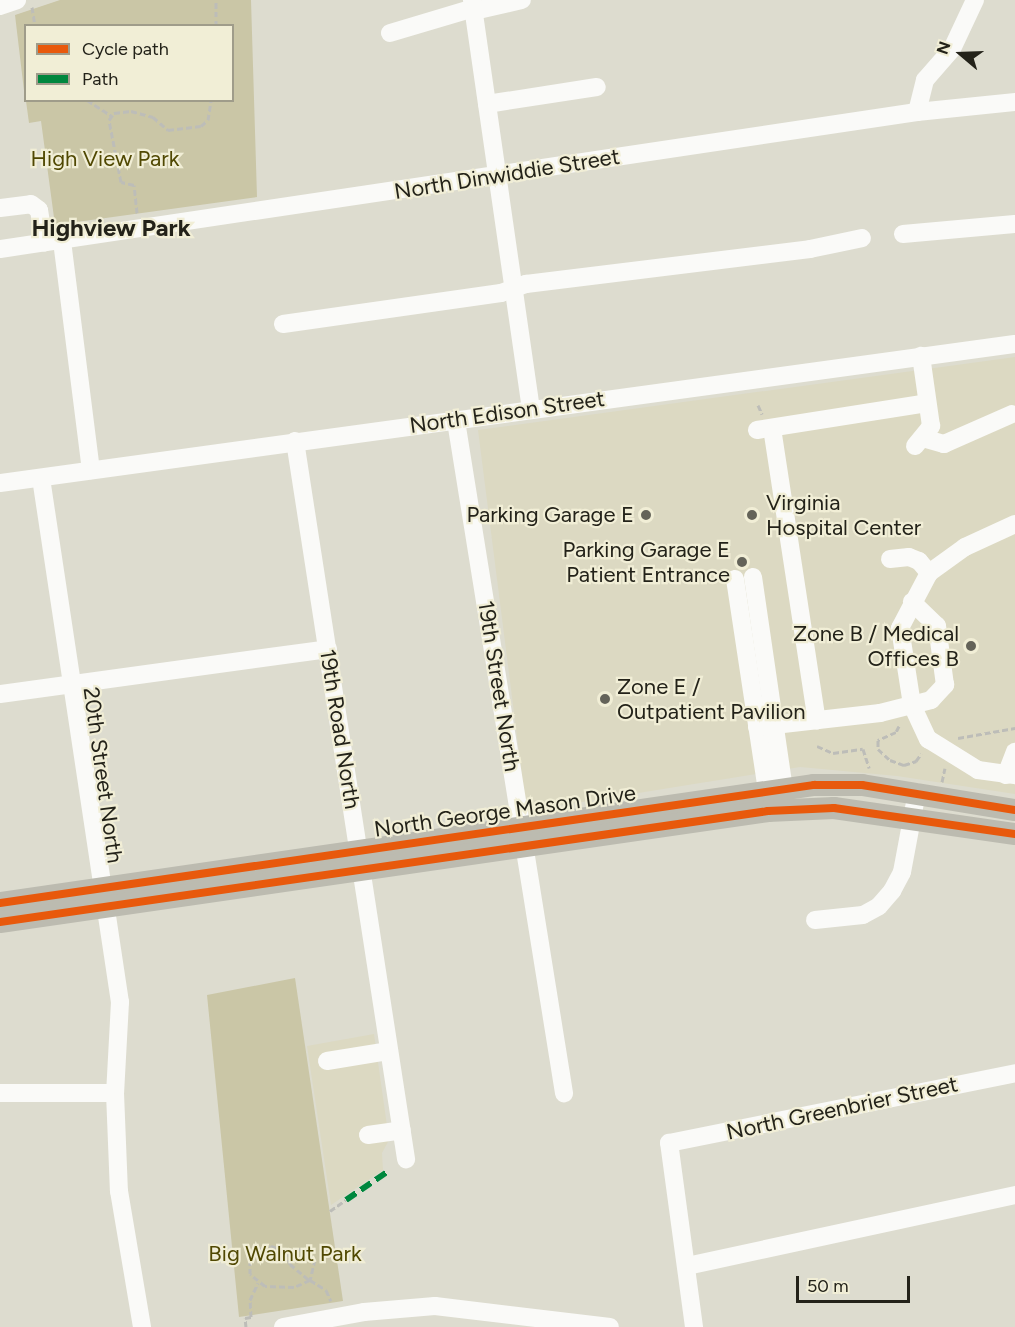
<!DOCTYPE html>
<style>
body{margin:0}
#map{position:relative;width:1015px;height:1327px;overflow:hidden;background:#dddccf;font-family:Figtree,sans-serif}
div>[style]{position:absolute}
.built>*{inset:0;background:#dcd9c2}
.green>*{inset:0;background:#cac6a6}
.path>*{height:3px;margin-top:-1.5px;transform-origin:0;background:repeating-linear-gradient(90deg,#bdbdb8 0 6px,transparent 0 9px)}
.minor>*{height:18px;margin:-9px;padding:0 9px;transform-origin:9px;border-radius:9px;background:#fafaf8}
.major>*{height:22px;margin:-11px;padding:0 11px;transform-origin:11px;border-radius:11px;background:#bcbbb0}
.quiet>*{height:6px;margin-top:-3px;transform-origin:0;background:repeating-linear-gradient(90deg,#00873e 0 12px,transparent 0 18px)}
.cycleway>*{height:8px;margin:-4px;padding:0 4px;transform-origin:4px;border-radius:4px;background:#e8590c}
.dots>*{width:16px;height:16px;translate:-50% -50%;box-sizing:border-box;border:3px solid #f1eed6;border-radius:50%}
span{translate:-50% -50%;white-space:nowrap;text-align:center;line-height:1.15;-webkit-text-stroke:4.5px #f1eed6;paint-order:stroke}
.park-label{font-size:22px;color:#504802}
.street-label{font-size:22px;color:#232219}
.poi-label{font-size:22px;color:#232219}
.left{translate:0 -50%;text-align:left}
.right{translate:-100% -50%;text-align:right}
.neighbourhood-label{font-size:24px;color:#232219;font-weight:700}
.legend{position:absolute;left:24px;top:24px;width:210px;height:78px;box-sizing:border-box;background:#f1eed6;border:2px solid #9f9c8a;margin:0;padding:8px 10px;list-style:none;font-size:18px;color:#232219}
.legend li{display:flex;align-items:center;gap:12px;height:30px}
.legend b{width:30px;border:2px solid #9f9c8a}
.north{position:absolute;left:931px;top:24px;width:60px;height:60px;-webkit-text-stroke:4px #f1eed6;paint-order:stroke;rotate:289deg;font-size:16px;font-weight:700;line-height:24px;text-align:center;color:#232219}
.north::after{content:'';display:block;margin:auto;width:21px;height:27px;background:#232219;clip-path:polygon(50% 0,100% 100%,50% 72%,0 100%)}
.scale{position:absolute;left:796px;top:1276px;width:114px;height:27px;box-sizing:border-box;border:3px solid #232219;border-top:0;padding-left:8px;font-size:18px;line-height:21px;white-space:nowrap;color:#232219;-webkit-text-stroke:4px #f1eed6;paint-order:stroke}
</style>
<div id="map">
<div class="built">
<i style="clip-path:polygon(1015px 357px,1015px 794px,897px 776px,800px 767px,539px 809px,525px 799px,478px 430px)"></i>
<i style="clip-path:polygon(374px 1034px,389px 1140px,382px 1153px,383px 1170px,331px 1205px,307px 1046px)"></i>
</div>
<div class="green">
<i style="clip-path:polygon(60px 0,251px 0,257px 197px,55px 225px,41px 121px,29px 123px,26px 101px,232px 100px,232px 26px,26px 26px,25px 99px,15px 15px)"></i>
<i style="clip-path:polygon(295px 978px,343px 1301px,239px 1317px,207px 995px)"></i>
</div>
<div class="path">
<i style="left:32px;top:7px;width:19px;rotate:81deg"></i>
<i style="left:216px;top:26px;width:26px;rotate:-90deg"></i>
<i style="left:87px;top:100px;width:30px;rotate:33deg"></i>
<i style="left:137px;top:213px;width:28px;rotate:-96deg"></i>
<i style="left:134px;top:185px;width:13px;rotate:-167deg"></i>
<i style="left:121px;top:182px;width:63px;rotate:-101deg"></i>
<i style="left:109px;top:120px;width:9px;rotate:-54deg"></i>
<i style="left:114px;top:113px;width:17px;rotate:-7deg"></i>
<i style="left:131px;top:111px;width:23px;rotate:15deg"></i>
<i style="left:153px;top:117px;width:20px;rotate:41deg"></i>
<i style="left:168px;top:130px;width:33px;rotate:-7deg"></i>
<i style="left:201px;top:126px;width:9px;rotate:-41deg"></i>
<i style="left:208px;top:120px;width:20px;rotate:-81deg"></i>
<i style="left:758px;top:405px;width:10px;rotate:66deg"></i>
<i style="left:899px;top:726px;width:7px;rotate:117deg"></i>
<i style="left:896px;top:732px;width:20px;rotate:156deg"></i>
<i style="left:878px;top:740px;width:9px;rotate:90deg"></i>
<i style="left:878px;top:749px;width:16px;rotate:43deg"></i>
<i style="left:890px;top:760px;width:15px;rotate:20deg"></i>
<i style="left:904px;top:765px;width:13px;rotate:-18deg"></i>
<i style="left:916px;top:761px;width:9px;rotate:-54deg"></i>
<i style="left:958px;top:738px;width:58px;rotate:-10deg"></i>
<i style="left:817px;top:746px;width:17px;rotate:24deg"></i>
<i style="left:833px;top:753px;width:30px;rotate:-8deg"></i>
<i style="left:863px;top:749px;width:20px;rotate:72deg"></i>
<i style="left:942px;top:782px;width:14px;rotate:-78deg"></i>
<i style="left:330px;top:1211px;width:19px;rotate:-35deg"></i>
<i style="left:285px;top:1251px;width:14px;rotate:69deg"></i>
<i style="left:290px;top:1264px;width:25px;rotate:40deg"></i>
<i style="left:310px;top:1280px;width:17px;rotate:156deg"></i>
<i style="left:294px;top:1287px;width:29px;rotate:-178deg"></i>
<i style="left:265px;top:1286px;width:19px;rotate:-141deg"></i>
<i style="left:250px;top:1274px;width:13px;rotate:-90deg"></i>
<i style="left:250px;top:1261px;width:16px;rotate:-50deg"></i>
<i style="left:260px;top:1249px;width:11px;rotate:-15deg"></i>
<i style="left:271px;top:1246px;width:18px;rotate:16deg"></i>
<i style="left:288px;top:1251px;width:13px;rotate:-9deg"></i>
<i style="left:301px;top:1249px;width:17px;rotate:36deg"></i>
<i style="left:315px;top:1259px;width:22px;rotate:103deg"></i>
<i style="left:310px;top:1280px;width:19px;rotate:32deg"></i>
<i style="left:326px;top:1290px;width:12px;rotate:66deg"></i>
<i style="left:246px;top:1327px;width:9px;rotate:-96deg"></i>
<i style="left:245px;top:1318px;width:6px;rotate:-9deg"></i>
<i style="left:251px;top:1317px;width:17px;rotate:-93deg"></i>
<i style="left:250px;top:1300px;width:19px;rotate:-65deg"></i>
</div>
<div class="minor">
<i style="left:472px;top:0;width:412px;rotate:81.8deg"></i>
<i style="left:0;top:6px;width:18px;rotate:-19deg"></i>
<i style="left:474px;top:11px;width:49px;rotate:-12.9deg"></i>
<i style="left:390px;top:33px;width:88px;rotate:-16.6deg"></i>
<i style="left:487px;top:104px;width:111px;rotate:-8.8deg"></i>
<i style="left:917px;top:112px;width:33px;rotate:-76deg"></i>
<i style="left:925px;top:80px;width:41px;rotate:-48.9deg"></i>
<i style="left:952px;top:49px;width:54px;rotate:-64.9deg"></i>
<i style="left:0;top:208px;width:31px;rotate:-7deg"></i>
<i style="left:31px;top:204px;width:10px;rotate:37deg"></i>
<i style="left:39px;top:210px;width:33px;rotate:81deg"></i>
<i style="left:903px;top:234px;width:112px;rotate:-5.1deg"></i>
<i style="left:62px;top:241px;width:231px;rotate:82.8deg"></i>
<i style="left:0;top:249px;width:927px;rotate:-8.5deg"></i>
<i style="left:917px;top:112px;width:99px;rotate:-5.8deg"></i>
<i style="left:283px;top:324px;width:220px;rotate:-8.1deg"></i>
<i style="left:501px;top:293px;width:27px;rotate:-20deg"></i>
<i style="left:526px;top:284px;width:286px;rotate:-7deg"></i>
<i style="left:810px;top:249px;width:53px;rotate:-11.9deg"></i>
<i style="left:456px;top:421px;width:681px;rotate:80.87deg"></i>
<i style="left:772px;top:428px;width:296px;rotate:81.3deg"></i>
<i style="left:757px;top:430px;width:172px;rotate:-9deg"></i>
<i style="left:923px;top:438px;width:22px;rotate:16deg"></i>
<i style="left:944px;top:444px;width:74px;rotate:-23.8deg"></i>
<i style="left:295px;top:441px;width:727px;rotate:81.21deg"></i>
<i style="left:915px;top:446px;width:26px;rotate:-51deg"></i>
<i style="left:931px;top:426px;width:71px;rotate:-98.1deg"></i>
<i style="left:41px;top:478px;width:530px;rotate:81.43deg"></i>
<i style="left:120px;top:1002px;width:91px;rotate:93.1deg"></i>
<i style="left:115px;top:1093px;width:98px;rotate:87.7deg"></i>
<i style="left:119px;top:1191px;width:138px;rotate:80.4deg"></i>
<i style="left:0;top:483px;width:1024px;rotate:-7.8deg"></i>
<i style="left:1015px;top:524px;width:55px;rotate:155.3deg"></i>
<i style="left:965px;top:547px;width:44px;rotate:144.2deg"></i>
<i style="left:929px;top:573px;width:62px;rotate:117.8deg"></i>
<i style="left:900px;top:628px;width:78px;rotate:81.1deg"></i>
<i style="left:912px;top:705px;width:38px;rotate:65deg"></i>
<i style="left:928px;top:739px;width:59px;rotate:31.8deg"></i>
<i style="left:978px;top:770px;width:37px;rotate:8deg"></i>
<i style="left:890px;top:559px;width:19px;rotate:-6deg"></i>
<i style="left:909px;top:557px;width:11px;rotate:22deg"></i>
<i style="left:919px;top:561px;width:16px;rotate:50deg"></i>
<i style="left:753px;top:577px;width:227px;rotate:81.7deg"></i>
<i style="left:735px;top:579px;width:227px;rotate:81.4deg"></i>
<i style="left:0;top:694px;width:331px;rotate:-7.8deg"></i>
<i style="left:757px;top:727px;width:124px;rotate:-6.5deg"></i>
<i style="left:880px;top:713px;width:53px;rotate:-14.3deg"></i>
<i style="left:931px;top:700px;width:21px;rotate:-47deg"></i>
<i style="left:945px;top:685px;width:60px;rotate:-97.7deg"></i>
<i style="left:937px;top:626px;width:35px;rotate:-136deg"></i>
<i style="left:1006px;top:775px;width:25px;rotate:-69deg"></i>
<i style="left:815px;top:920px;width:48px;rotate:-5.9deg"></i>
<i style="left:863px;top:915px;width:18px;rotate:-29deg"></i>
<i style="left:879px;top:906px;width:20px;rotate:-49deg"></i>
<i style="left:892px;top:891px;width:21px;rotate:-62deg"></i>
<i style="left:902px;top:872px;width:81px;rotate:-79.4deg"></i>
<i style="left:327px;top:1061px;width:63px;rotate:-9.2deg"></i>
<i style="left:0;top:1093px;width:115px"></i>
<i style="left:368px;top:1135px;width:34px;rotate:-8deg"></i>
<i style="left:687px;top:1266px;width:336px;rotate:-12.2deg"></i>
<i style="left:283px;top:1327px;width:82px;rotate:-10.5deg"></i>
<i style="left:364px;top:1312px;width:71px;rotate:-4.8deg"></i>
<i style="left:435px;top:1306px;width:176px;rotate:6.8deg"></i>
<i style="left:694px;top:1327px;width:186px;rotate:-97.7deg"></i>
<i style="left:669px;top:1143px;width:353px;rotate:-11.4deg"></i>
</div>
<div class="major">
<i style="left:0;top:903px;width:823px;rotate:-8.25deg"></i>
<i style="left:814px;top:785px;width:48px"></i>
<i style="left:862px;top:785px;width:155px;rotate:9.3deg"></i>
<i style="left:0;top:922px;width:776px;rotate:-8.22deg"></i>
<i style="left:768px;top:811px;width:66px;rotate:-2.6deg"></i>
<i style="left:834px;top:808px;width:183px;rotate:8.2deg"></i>
</div>
<div class="quiet">
<i style="left:346px;top:1200px;width:53px;rotate:-34.3deg"></i>
</div>
<div class="cycleway">
<i style="left:0;top:903px;width:823px;rotate:-8.25deg"></i>
<i style="left:814px;top:785px;width:48px"></i>
<i style="left:862px;top:785px;width:155px;rotate:9.3deg"></i>
<i style="left:0;top:922px;width:776px;rotate:-8.22deg"></i>
<i style="left:768px;top:811px;width:66px;rotate:-2.6deg"></i>
<i style="left:834px;top:808px;width:183px;rotate:8.2deg"></i>
</div>
<div class="dots">
<i style="left:646px;top:515px;background:#646359"></i>
<i style="left:752px;top:515px;background:#646359"></i>
<i style="left:742px;top:562px;background:#646359"></i>
<i style="left:971px;top:646px;background:#646359"></i>
<i style="left:605px;top:699px;background:#646359"></i>
</div>
<div class="park-label">
<span style="left:105px;top:159px">High View Park</span>
<span style="left:285px;top:1254px">Big Walnut Park</span>
</div>
<div class="street-label">
<span style="left:507px;top:174px;rotate:-9deg">North Dinwiddie Street</span>
<span style="left:507px;top:412px;rotate:-8deg">North Edison Street</span>
<span style="left:499px;top:686px;rotate:81deg">19th Street North</span>
<span style="left:340px;top:729px;rotate:81deg">19th Road North</span>
<span style="left:103px;top:775px;rotate:82deg">20th Street North</span>
<span style="left:505px;top:811px;rotate:-8deg">North George Mason Drive</span>
<span style="left:842px;top:1108px;rotate:-12deg">North Greenbrier Street</span>
</div>
<div class="poi-label">
<span class="left" style="left:766px;top:515px">Virginia<br>Hospital Center</span>
<span class="right" style="left:634px;top:515px">Parking Garage E</span>
<span class="right" style="left:730px;top:562px">Parking Garage E<br>Patient Entrance</span>
<span class="right" style="left:959px;top:646px">Zone B / Medical<br>Offices B</span>
<span class="left" style="left:617px;top:699px">Zone E /<br>Outpatient Pavilion</span>
</div>
<div class="neighbourhood-label">
<span style="left:111px;top:228px">Highview Park</span>
</div>
<ul class="legend">
<li><b style="height:8px;background:#e8590c"></b>Cycle path</li>
<li><b style="height:8px;background:#00873e"></b>Path</li>
</ul>
<div class="north">N</div>
<div class="scale">50 m</div>
</div>
